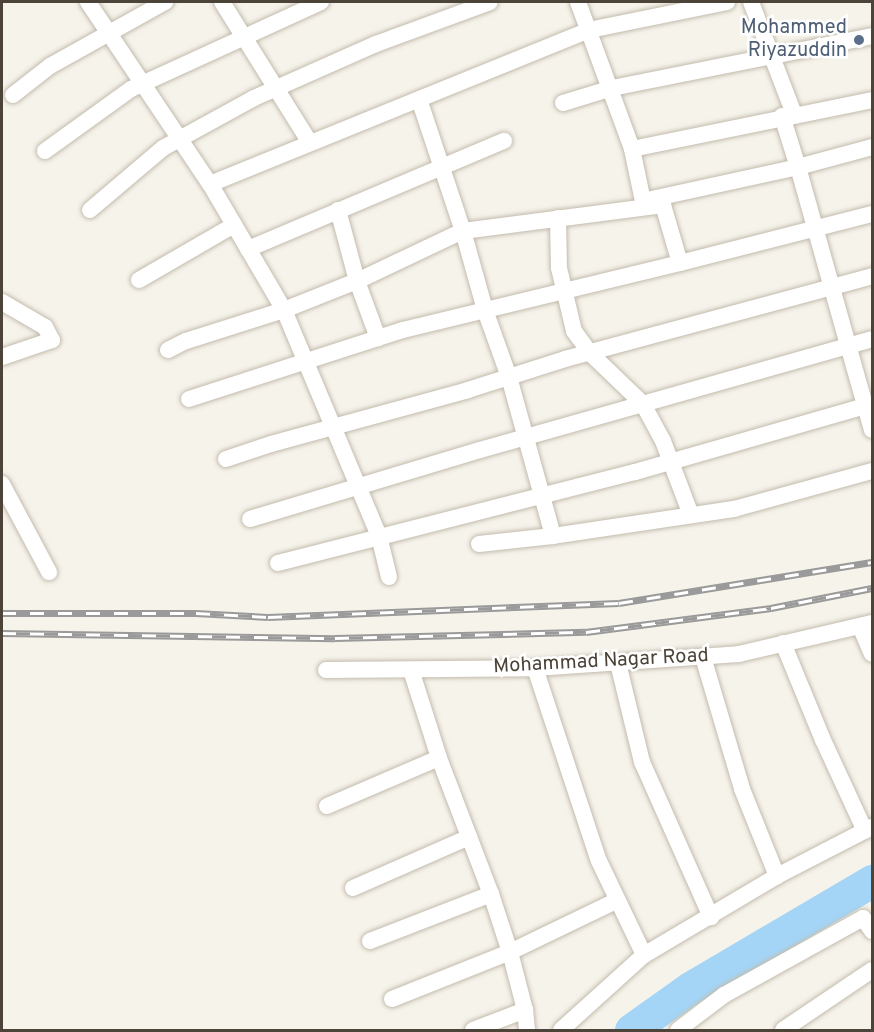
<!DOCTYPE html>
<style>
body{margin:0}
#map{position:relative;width:874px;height:1032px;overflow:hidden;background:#f6f3eb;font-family:Overpass,sans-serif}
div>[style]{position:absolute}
.river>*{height:33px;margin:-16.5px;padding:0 16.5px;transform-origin:16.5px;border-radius:16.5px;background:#a4d5f6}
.roads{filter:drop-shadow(0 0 2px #c3bbad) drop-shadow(0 0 2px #c3bbad)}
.street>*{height:16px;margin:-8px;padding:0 8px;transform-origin:8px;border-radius:8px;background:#fff}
.rail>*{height:7px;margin-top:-3.5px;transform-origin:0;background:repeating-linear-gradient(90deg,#fff 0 14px,#9a9a9a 0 28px);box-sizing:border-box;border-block:2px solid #9a9a9a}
.dots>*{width:16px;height:16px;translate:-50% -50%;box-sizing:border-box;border:3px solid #fff;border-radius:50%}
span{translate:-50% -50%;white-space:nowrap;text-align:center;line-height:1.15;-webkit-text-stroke:5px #fff;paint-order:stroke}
.service-label{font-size:20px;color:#4e5e75}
.right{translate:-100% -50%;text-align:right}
.street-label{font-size:20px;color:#4c4438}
.frame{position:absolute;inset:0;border:3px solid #4c4438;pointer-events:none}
</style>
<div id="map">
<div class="river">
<i style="left:631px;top:1030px;width:72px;rotate:-35.4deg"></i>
<i style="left:690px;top:988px;width:211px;rotate:-30.5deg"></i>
</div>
<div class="roads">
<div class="street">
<i style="left:88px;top:2px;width:219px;rotate:56.2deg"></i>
<i style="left:222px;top:2px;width:166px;rotate:58deg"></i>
<i style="left:578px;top:2px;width:157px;rotate:69.8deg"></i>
<i style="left:632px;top:149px;width:53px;rotate:78.1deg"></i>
<i style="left:643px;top:201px;width:20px;rotate:11deg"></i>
<i style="left:663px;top:205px;width:60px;rotate:73.7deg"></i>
<i style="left:680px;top:263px;width:198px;rotate:-14.3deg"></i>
<i style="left:751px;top:2px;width:120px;rotate:69deg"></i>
<i style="left:13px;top:95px;width:47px;rotate:-38.1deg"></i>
<i style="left:50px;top:66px;width:132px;rotate:-29.1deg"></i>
<i style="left:419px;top:99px;width:139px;rotate:71.6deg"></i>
<i style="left:463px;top:231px;width:82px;rotate:74.4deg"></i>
<i style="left:485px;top:310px;width:71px;rotate:70.3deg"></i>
<i style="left:509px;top:377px;width:165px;rotate:74.5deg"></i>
<i style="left:553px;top:536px;width:183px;rotate:-8.5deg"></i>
<i style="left:734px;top:509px;width:143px;rotate:-15.4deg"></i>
<i style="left:563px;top:103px;width:51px;rotate:-17deg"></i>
<i style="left:612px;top:88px;width:265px;rotate:-11.3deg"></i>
<i style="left:782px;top:116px;width:53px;rotate:72.6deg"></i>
<i style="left:798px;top:167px;width:77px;rotate:-15.1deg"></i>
<i style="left:632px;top:149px;width:245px;rotate:-11.5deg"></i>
<i style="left:45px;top:151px;width:106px;rotate:-35.8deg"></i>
<i style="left:131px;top:89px;width:209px;rotate:-24.6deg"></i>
<i style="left:647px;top:200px;width:155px;rotate:-12.3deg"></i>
<i style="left:798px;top:167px;width:273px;rotate:74.3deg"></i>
<i style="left:90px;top:210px;width:96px;rotate:-40.3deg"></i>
<i style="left:163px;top:148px;width:104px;rotate:-28.8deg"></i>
<i style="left:254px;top:98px;width:133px;rotate:-23.9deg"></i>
<i style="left:376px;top:44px;width:121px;rotate:-20.2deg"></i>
<i style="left:338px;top:210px;width:73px;rotate:75deg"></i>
<i style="left:357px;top:281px;width:61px;rotate:69.8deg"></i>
<i style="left:558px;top:218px;width:50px;rotate:88.9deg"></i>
<i style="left:559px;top:268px;width:65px;rotate:76.6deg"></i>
<i style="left:574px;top:331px;width:27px;rotate:54deg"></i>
<i style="left:590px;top:353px;width:74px;rotate:43.9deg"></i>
<i style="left:643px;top:404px;width:42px;rotate:61.6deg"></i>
<i style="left:663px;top:441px;width:79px;rotate:69.3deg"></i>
<i style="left:248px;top:249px;width:278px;rotate:-22.9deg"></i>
<i style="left:139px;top:280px;width:110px;rotate:-30.1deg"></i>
<i style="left:2px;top:302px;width:50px;rotate:30.2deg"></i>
<i style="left:45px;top:327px;width:15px;rotate:62deg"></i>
<i style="left:52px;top:340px;width:53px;rotate:161.2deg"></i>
<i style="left:168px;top:350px;width:20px;rotate:-27deg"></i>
<i style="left:186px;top:341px;width:103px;rotate:-17.6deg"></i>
<i style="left:284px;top:310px;width:79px;rotate:-21.7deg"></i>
<i style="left:357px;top:281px;width:117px;rotate:-25.3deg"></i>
<i style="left:463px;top:231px;width:202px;rotate:-7.4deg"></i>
<i style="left:189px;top:399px;width:225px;rotate:-17.9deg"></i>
<i style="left:403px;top:330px;width:285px;rotate:-13.6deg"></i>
<i style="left:226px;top:459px;width:47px;rotate:-18.4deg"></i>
<i style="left:271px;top:444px;width:204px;rotate:-15.3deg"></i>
<i style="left:468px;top:390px;width:102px;rotate:-17.7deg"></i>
<i style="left:565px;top:359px;width:318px;rotate:-15.1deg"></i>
<i style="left:2px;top:484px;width:100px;rotate:61.9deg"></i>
<i style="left:250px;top:519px;width:240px;rotate:-16.7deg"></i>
<i style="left:480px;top:450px;width:407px;rotate:-15.8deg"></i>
<i style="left:479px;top:544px;width:74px;rotate:-6.2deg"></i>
<i style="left:278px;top:563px;width:368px;rotate:-14.3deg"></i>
<i style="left:635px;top:472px;width:247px;rotate:-16deg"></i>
<i style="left:389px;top:577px;width:42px;rotate:-103.7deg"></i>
<i style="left:379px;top:536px;width:245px;rotate:-112.8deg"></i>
<i style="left:284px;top:310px;width:146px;rotate:-120.4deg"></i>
<i style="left:210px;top:184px;width:409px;rotate:-22.1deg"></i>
<i style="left:589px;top:30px;width:141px;rotate:-11.5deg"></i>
<i style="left:860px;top:626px;width:30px;rotate:67deg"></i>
<i style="left:783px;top:643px;width:105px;rotate:67.6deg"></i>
<i style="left:823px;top:740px;width:100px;rotate:65.2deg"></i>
<i style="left:703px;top:657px;width:138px;rotate:73.5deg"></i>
<i style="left:742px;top:789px;width:94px;rotate:68.1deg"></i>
<i style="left:618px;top:663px;width:102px;rotate:76.4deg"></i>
<i style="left:642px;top:762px;width:170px;rotate:66deg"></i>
<i style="left:535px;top:668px;width:203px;rotate:71.7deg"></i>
<i style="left:599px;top:861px;width:104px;rotate:64.4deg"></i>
<i style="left:326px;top:670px;width:209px;rotate:-0.5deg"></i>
<i style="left:535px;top:668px;width:204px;rotate:-3.9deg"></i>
<i style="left:739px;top:654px;width:137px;rotate:-13.1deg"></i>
<i style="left:411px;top:670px;width:92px;rotate:72.3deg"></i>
<i style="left:439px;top:758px;width:146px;rotate:69.1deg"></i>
<i style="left:491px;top:894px;width:61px;rotate:71.9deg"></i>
<i style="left:510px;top:952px;width:60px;rotate:75.5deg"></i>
<i style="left:525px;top:1010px;width:20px;rotate:84deg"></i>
<i style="left:327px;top:806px;width:122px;rotate:-23.2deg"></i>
<i style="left:353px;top:888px;width:127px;rotate:-23.7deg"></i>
<i style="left:370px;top:941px;width:130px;rotate:-21.2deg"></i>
<i style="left:392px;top:999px;width:127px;rotate:-21.7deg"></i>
<i style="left:510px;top:952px;width:118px;rotate:-25.7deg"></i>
<i style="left:473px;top:1030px;width:56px;rotate:-21deg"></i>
<i style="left:561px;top:1030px;width:112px;rotate:-42.1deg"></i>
<i style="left:644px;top:955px;width:155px;rotate:-30.7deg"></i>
<i style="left:777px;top:876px;width:107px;rotate:-27.3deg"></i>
<i style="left:678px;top:1030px;width:58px;rotate:-37.3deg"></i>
<i style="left:724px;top:995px;width:159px;rotate:-29deg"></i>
<i style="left:863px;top:918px;width:16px;rotate:55deg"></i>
<i style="left:783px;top:1030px;width:107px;rotate:-34deg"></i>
</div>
</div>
<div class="rail">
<i style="left:2px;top:613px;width:194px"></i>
<i style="left:196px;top:613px;width:72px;rotate:3.2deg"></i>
<i style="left:268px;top:617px;width:351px;rotate:-2.3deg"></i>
<i style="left:619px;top:603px;width:256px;rotate:-9.2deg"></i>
<i style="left:2px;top:633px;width:333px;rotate:0.9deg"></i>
<i style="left:335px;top:638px;width:251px;rotate:-1.4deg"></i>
<i style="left:586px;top:632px;width:187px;rotate:-7.4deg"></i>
<i style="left:771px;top:608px;width:103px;rotate:-11.2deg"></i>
</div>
<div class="dots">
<i style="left:859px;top:40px;background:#5c6f8a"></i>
</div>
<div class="service-label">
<span class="right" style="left:847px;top:40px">Mohammed<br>Riyazuddin</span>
</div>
<div class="street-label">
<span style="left:601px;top:662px;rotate:-3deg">Mohammad Nagar Road</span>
</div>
<div class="frame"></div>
</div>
